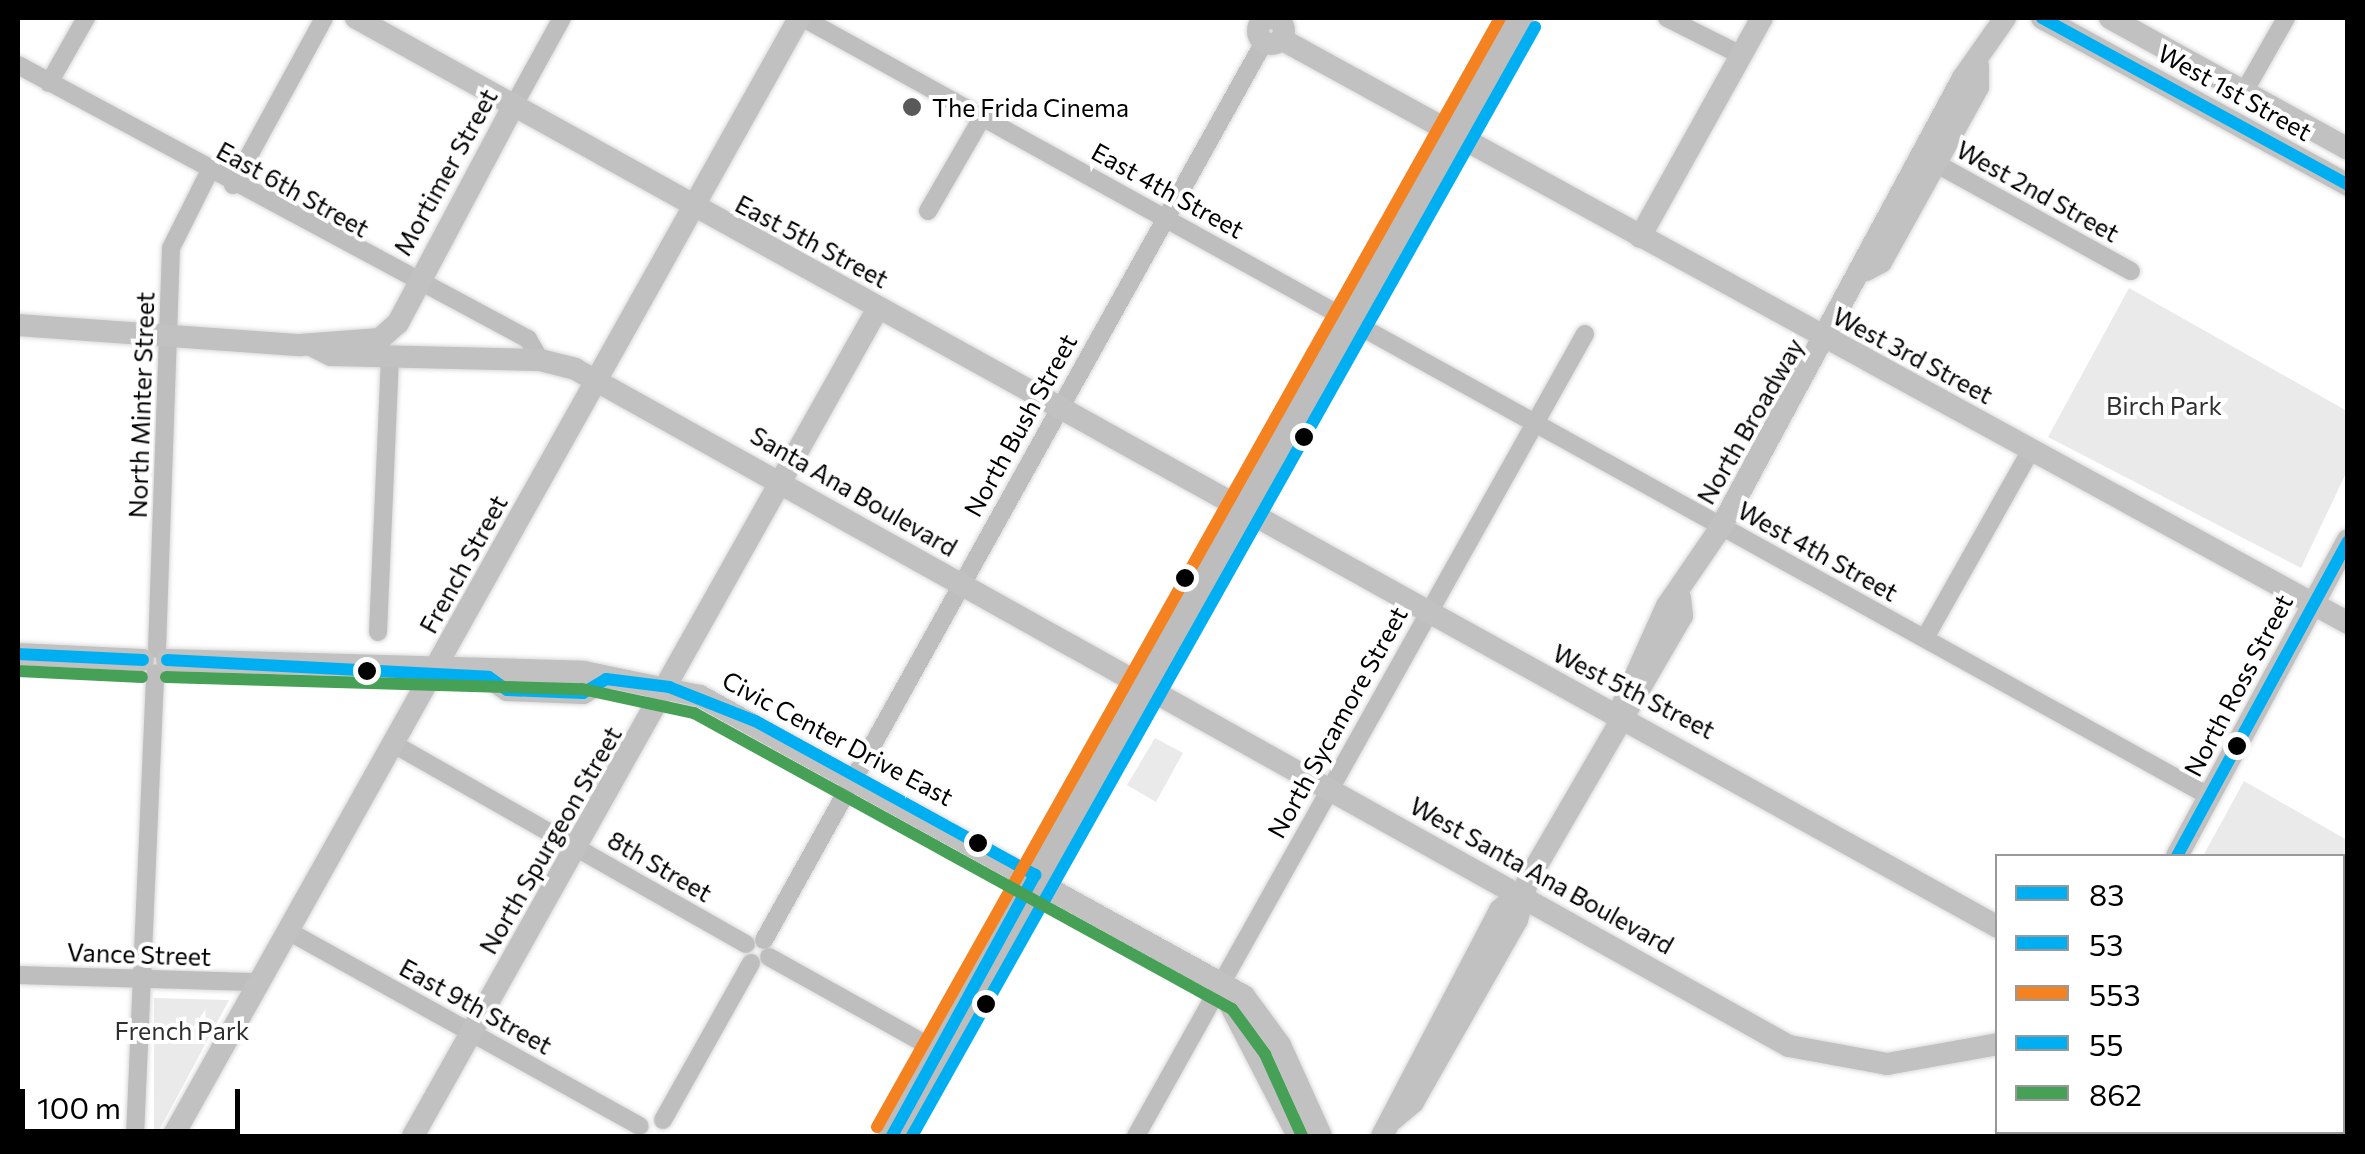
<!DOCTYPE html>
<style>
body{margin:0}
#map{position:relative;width:2365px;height:1154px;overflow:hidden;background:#fff;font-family:Commissioner,sans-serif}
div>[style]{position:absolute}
.green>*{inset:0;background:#eaeaea}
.roads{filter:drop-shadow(0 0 2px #dbdbdb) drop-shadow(0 0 2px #dbdbdb)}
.street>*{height:18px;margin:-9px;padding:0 9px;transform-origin:9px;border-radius:9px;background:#bebebe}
.secondary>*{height:22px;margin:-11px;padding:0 11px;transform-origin:11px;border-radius:11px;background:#c1c1c1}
.secondary>.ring{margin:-11px;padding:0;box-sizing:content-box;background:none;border:22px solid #c1c1c1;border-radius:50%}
.primary>*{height:28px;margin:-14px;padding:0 14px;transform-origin:14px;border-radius:14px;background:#bdbdbd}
.bus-1>*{height:12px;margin:-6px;padding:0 6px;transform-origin:6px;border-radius:6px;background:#00aff2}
.bus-2>*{height:12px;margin:-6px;padding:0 6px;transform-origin:6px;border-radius:6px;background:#00aff2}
.bus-3>*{height:12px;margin:-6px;padding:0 6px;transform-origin:6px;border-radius:6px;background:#f48221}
.bus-4>*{height:12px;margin:-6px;padding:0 6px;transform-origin:6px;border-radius:6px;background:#00aff2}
.bus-5>*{height:12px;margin:-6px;padding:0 6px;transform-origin:6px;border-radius:6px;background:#46a056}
.dots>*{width:28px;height:28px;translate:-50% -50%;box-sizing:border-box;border:5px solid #fff;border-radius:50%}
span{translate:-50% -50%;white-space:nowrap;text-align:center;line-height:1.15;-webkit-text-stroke:8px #fff;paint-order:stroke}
.street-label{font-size:25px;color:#000}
.poi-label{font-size:25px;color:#000}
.left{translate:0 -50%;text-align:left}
.park-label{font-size:25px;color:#2f2f2f}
.frame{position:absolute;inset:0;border:20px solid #000;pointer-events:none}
.legend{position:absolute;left:1995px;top:854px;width:350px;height:280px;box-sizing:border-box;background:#fff;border:2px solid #999;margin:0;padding:12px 18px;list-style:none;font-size:30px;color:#000}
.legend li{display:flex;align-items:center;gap:20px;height:50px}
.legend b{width:50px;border:2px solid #999}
.scale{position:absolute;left:20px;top:1089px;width:220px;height:45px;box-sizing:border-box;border:5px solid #000;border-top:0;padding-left:12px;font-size:30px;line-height:35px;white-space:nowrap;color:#000;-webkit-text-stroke:8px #fff;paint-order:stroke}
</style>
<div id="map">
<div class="green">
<i style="clip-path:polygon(2129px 288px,2347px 411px,2347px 471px,2301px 568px,2048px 437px)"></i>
<i style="clip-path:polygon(1155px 738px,1183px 753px,1156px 802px,1127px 785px)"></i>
<i style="clip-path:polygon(2244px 781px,2347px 840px,2347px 929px,2342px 856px,2203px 856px)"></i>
<i style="clip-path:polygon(154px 998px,229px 1000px,156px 1136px,154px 1136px)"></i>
</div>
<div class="roads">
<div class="street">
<i style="left:803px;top:18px;width:1607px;rotate:28.96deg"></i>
<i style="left:1667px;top:18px;width:83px;rotate:26.6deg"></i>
<i style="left:1277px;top:20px;width:2px;rotate:-63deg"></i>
<i style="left:18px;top:65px;width:579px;rotate:28.25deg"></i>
<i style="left:528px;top:339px;width:24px;rotate:60deg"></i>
<i style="left:49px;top:83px;width:75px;rotate:-60.4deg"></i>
<i style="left:2244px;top:92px;width:85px;rotate:-60.4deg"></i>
<i style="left:514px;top:105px;width:99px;rotate:-61.1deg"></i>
<i style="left:1926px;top:158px;width:234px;rotate:28.9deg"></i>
<i style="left:233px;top:185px;width:190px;rotate:-61.4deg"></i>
<i style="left:928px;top:211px;width:110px;rotate:-59.9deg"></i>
<i style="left:378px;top:632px;width:274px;rotate:-87.5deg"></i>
<i style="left:1925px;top:638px;width:216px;rotate:-60.6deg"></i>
<i style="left:157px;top:649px;width:401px;rotate:-88deg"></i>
<i style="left:171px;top:248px;width:85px;rotate:-63.4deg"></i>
<i style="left:392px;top:743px;width:407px;rotate:29.6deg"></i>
<i style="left:288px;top:931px;width:402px;rotate:29deg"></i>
<i style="left:764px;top:940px;width:1028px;rotate:-60.89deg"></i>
<i style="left:769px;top:957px;width:193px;rotate:29.1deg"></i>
<i style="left:18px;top:975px;width:241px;rotate:1.7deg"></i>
<i style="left:663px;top:1120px;width:180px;rotate:-60.7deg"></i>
<i style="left:135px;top:1136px;width:463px;rotate:-87.5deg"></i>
<i style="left:1136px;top:1136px;width:919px;rotate:-60.76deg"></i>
</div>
<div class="secondary">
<i class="ring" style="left:1258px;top:18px;width:4px;height:4px"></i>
<i style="left:356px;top:18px;width:1877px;rotate:28.97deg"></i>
<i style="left:2042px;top:18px;width:349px;rotate:28.6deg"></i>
<i style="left:2110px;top:18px;width:272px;rotate:28.8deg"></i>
<i style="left:1281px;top:39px;width:1216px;rotate:28.69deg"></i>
<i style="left:1640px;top:237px;width:251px;rotate:-60.9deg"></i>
<i style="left:1866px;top:270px;width:17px;rotate:-28deg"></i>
<i style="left:1881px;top:262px;width:200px;rotate:-61deg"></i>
<i style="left:1978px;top:87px;width:21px;rotate:-90deg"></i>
<i style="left:18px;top:325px;width:283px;rotate:4.1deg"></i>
<i style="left:300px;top:345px;width:80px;rotate:-4.3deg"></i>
<i style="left:380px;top:339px;width:24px;rotate:-42deg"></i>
<i style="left:398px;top:323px;width:247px;rotate:-62deg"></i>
<i style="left:311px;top:345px;width:22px;rotate:27deg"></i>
<i style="left:331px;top:355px;width:209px;rotate:1.4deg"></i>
<i style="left:540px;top:360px;width:36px;rotate:14deg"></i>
<i style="left:575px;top:369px;width:1390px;rotate:29.15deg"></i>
<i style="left:1789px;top:1046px;width:100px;rotate:10.4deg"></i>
<i style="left:1887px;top:1064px;width:113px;rotate:-10.2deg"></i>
<i style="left:18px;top:654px;width:125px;rotate:2.7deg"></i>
<i style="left:167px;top:660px;width:417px;rotate:1.6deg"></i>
<i style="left:584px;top:672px;width:118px;rotate:11.7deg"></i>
<i style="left:700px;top:696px;width:621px;rotate:28.88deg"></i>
<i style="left:1244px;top:996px;width:61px;rotate:53.7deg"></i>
<i style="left:1280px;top:1045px;width:100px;rotate:65.7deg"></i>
<i style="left:489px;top:677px;width:22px;rotate:36deg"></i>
<i style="left:507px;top:690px;width:76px;rotate:2.3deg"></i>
<i style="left:583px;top:693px;width:27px;rotate:-31deg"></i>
<i style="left:1617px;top:717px;width:122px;rotate:-65.8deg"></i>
<i style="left:1667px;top:606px;width:96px;rotate:-55.6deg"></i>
<i style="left:1721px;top:527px;width:510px;rotate:-61.68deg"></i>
<i style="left:1963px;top:78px;width:73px;rotate:-55deg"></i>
<i style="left:2177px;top:856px;width:359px;rotate:-61.6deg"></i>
<i style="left:2342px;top:949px;width:6px"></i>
<i style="left:2342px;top:974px;width:6px;rotate:-9deg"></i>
<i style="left:1220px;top:985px;width:170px;rotate:62.7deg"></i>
<i style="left:1393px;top:1119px;width:26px;rotate:-40deg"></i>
<i style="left:1413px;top:1102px;width:210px;rotate:-60.3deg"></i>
<i style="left:1517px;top:920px;width:39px;rotate:-75deg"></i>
<i style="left:1527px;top:882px;width:308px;rotate:-59.8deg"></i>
<i style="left:1682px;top:616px;width:18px;rotate:-96deg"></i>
<i style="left:173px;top:1136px;width:1281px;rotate:-60.75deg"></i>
<i style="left:413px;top:1136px;width:950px;rotate:-60.68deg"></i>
<i style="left:1382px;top:1136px;width:255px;rotate:-62.4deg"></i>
<i style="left:1500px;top:910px;width:26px;rotate:-39deg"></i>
<i style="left:2024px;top:1136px;width:5px;rotate:-53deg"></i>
</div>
<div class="primary">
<i style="left:892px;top:1136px;width:1282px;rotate:-60.68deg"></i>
</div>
</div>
<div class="bus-1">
<i style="left:18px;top:654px;width:125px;rotate:2.7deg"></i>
<i style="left:167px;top:660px;width:322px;rotate:3deg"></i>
<i style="left:489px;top:677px;width:22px;rotate:36deg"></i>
<i style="left:507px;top:690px;width:76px;rotate:2.3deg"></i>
<i style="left:583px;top:693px;width:27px;rotate:-31deg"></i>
<i style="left:606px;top:679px;width:64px;rotate:7.2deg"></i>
<i style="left:669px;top:687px;width:92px;rotate:21.6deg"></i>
<i style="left:755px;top:721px;width:320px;rotate:28.8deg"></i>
<i style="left:892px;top:1136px;width:298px;rotate:-61.3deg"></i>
</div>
<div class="bus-2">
<i style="left:912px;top:1136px;width:1272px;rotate:-60.67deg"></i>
</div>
<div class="bus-3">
<i style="left:877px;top:1127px;width:1272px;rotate:-60.67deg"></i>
</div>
<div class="bus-4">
<i style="left:2042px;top:18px;width:349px;rotate:28.6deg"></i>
<i style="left:2177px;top:856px;width:358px;rotate:-61.5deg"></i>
</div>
<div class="bus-5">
<i style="left:18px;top:671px;width:124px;rotate:2.8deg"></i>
<i style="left:166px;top:677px;width:416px;rotate:1.7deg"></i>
<i style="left:582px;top:689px;width:115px;rotate:12.1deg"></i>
<i style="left:694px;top:713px;width:614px;rotate:28.82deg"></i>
<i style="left:1232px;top:1009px;width:56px;rotate:53.7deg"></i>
<i style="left:1265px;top:1054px;width:90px;rotate:65.7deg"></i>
</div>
<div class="dots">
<i style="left:912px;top:107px;background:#595959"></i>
<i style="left:1304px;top:437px;background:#000"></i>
<i style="left:1185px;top:578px;background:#000"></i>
<i style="left:367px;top:671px;background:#000"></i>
<i style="left:2237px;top:746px;background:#000"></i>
<i style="left:978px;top:843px;background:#000"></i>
<i style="left:986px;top:1004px;background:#000"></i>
</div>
<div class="street-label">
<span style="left:2235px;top:92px;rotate:29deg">West 1st Street</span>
<span style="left:445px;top:172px;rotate:-61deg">Mortimer Street</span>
<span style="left:293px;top:189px;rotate:29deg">East 6th Street</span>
<span style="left:1168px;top:190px;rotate:29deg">East 4th Street</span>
<span style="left:2038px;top:191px;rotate:29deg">West 2nd Street</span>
<span style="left:812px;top:241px;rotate:28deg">East 5th Street</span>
<span style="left:1913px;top:355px;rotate:28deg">West 3rd Street</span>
<span style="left:141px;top:405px;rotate:-88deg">North Minter Street</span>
<span style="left:1750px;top:421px;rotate:-60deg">North Broadway</span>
<span style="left:1020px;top:425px;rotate:-61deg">North Bush Street</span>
<span style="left:854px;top:491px;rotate:30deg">Santa Ana Boulevard</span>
<span style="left:1818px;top:551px;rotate:29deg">West 4th Street</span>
<span style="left:463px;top:564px;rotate:-61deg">French Street</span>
<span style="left:2238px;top:685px;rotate:-62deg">North Ross Street</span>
<span style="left:1634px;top:691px;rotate:27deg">West 5th Street</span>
<span style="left:1337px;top:722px;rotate:-61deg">North Sycamore Street</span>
<span style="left:838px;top:738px;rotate:28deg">Civic Center Drive East</span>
<span style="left:550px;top:840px;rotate:-60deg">North Spurgeon Street</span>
<span style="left:660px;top:866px;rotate:30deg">8th Street</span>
<span style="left:1542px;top:875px;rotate:29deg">West Santa Ana Boulevard</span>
<span style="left:139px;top:954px;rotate:2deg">Vance Street</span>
<span style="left:476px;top:1006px;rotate:29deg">East 9th Street</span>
</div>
<div class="poi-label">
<span class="left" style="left:932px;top:107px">The Frida Cinema</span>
</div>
<div class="park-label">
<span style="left:2164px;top:405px">Birch Park</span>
<span style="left:182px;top:1030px">French Park</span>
</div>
<div class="frame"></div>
<ul class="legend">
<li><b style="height:12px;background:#00aff2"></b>83</li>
<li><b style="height:12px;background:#00aff2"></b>53</li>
<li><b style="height:12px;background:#f48221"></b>553</li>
<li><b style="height:12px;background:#00aff2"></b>55</li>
<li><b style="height:12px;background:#46a056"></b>862</li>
</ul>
<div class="scale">100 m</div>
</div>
